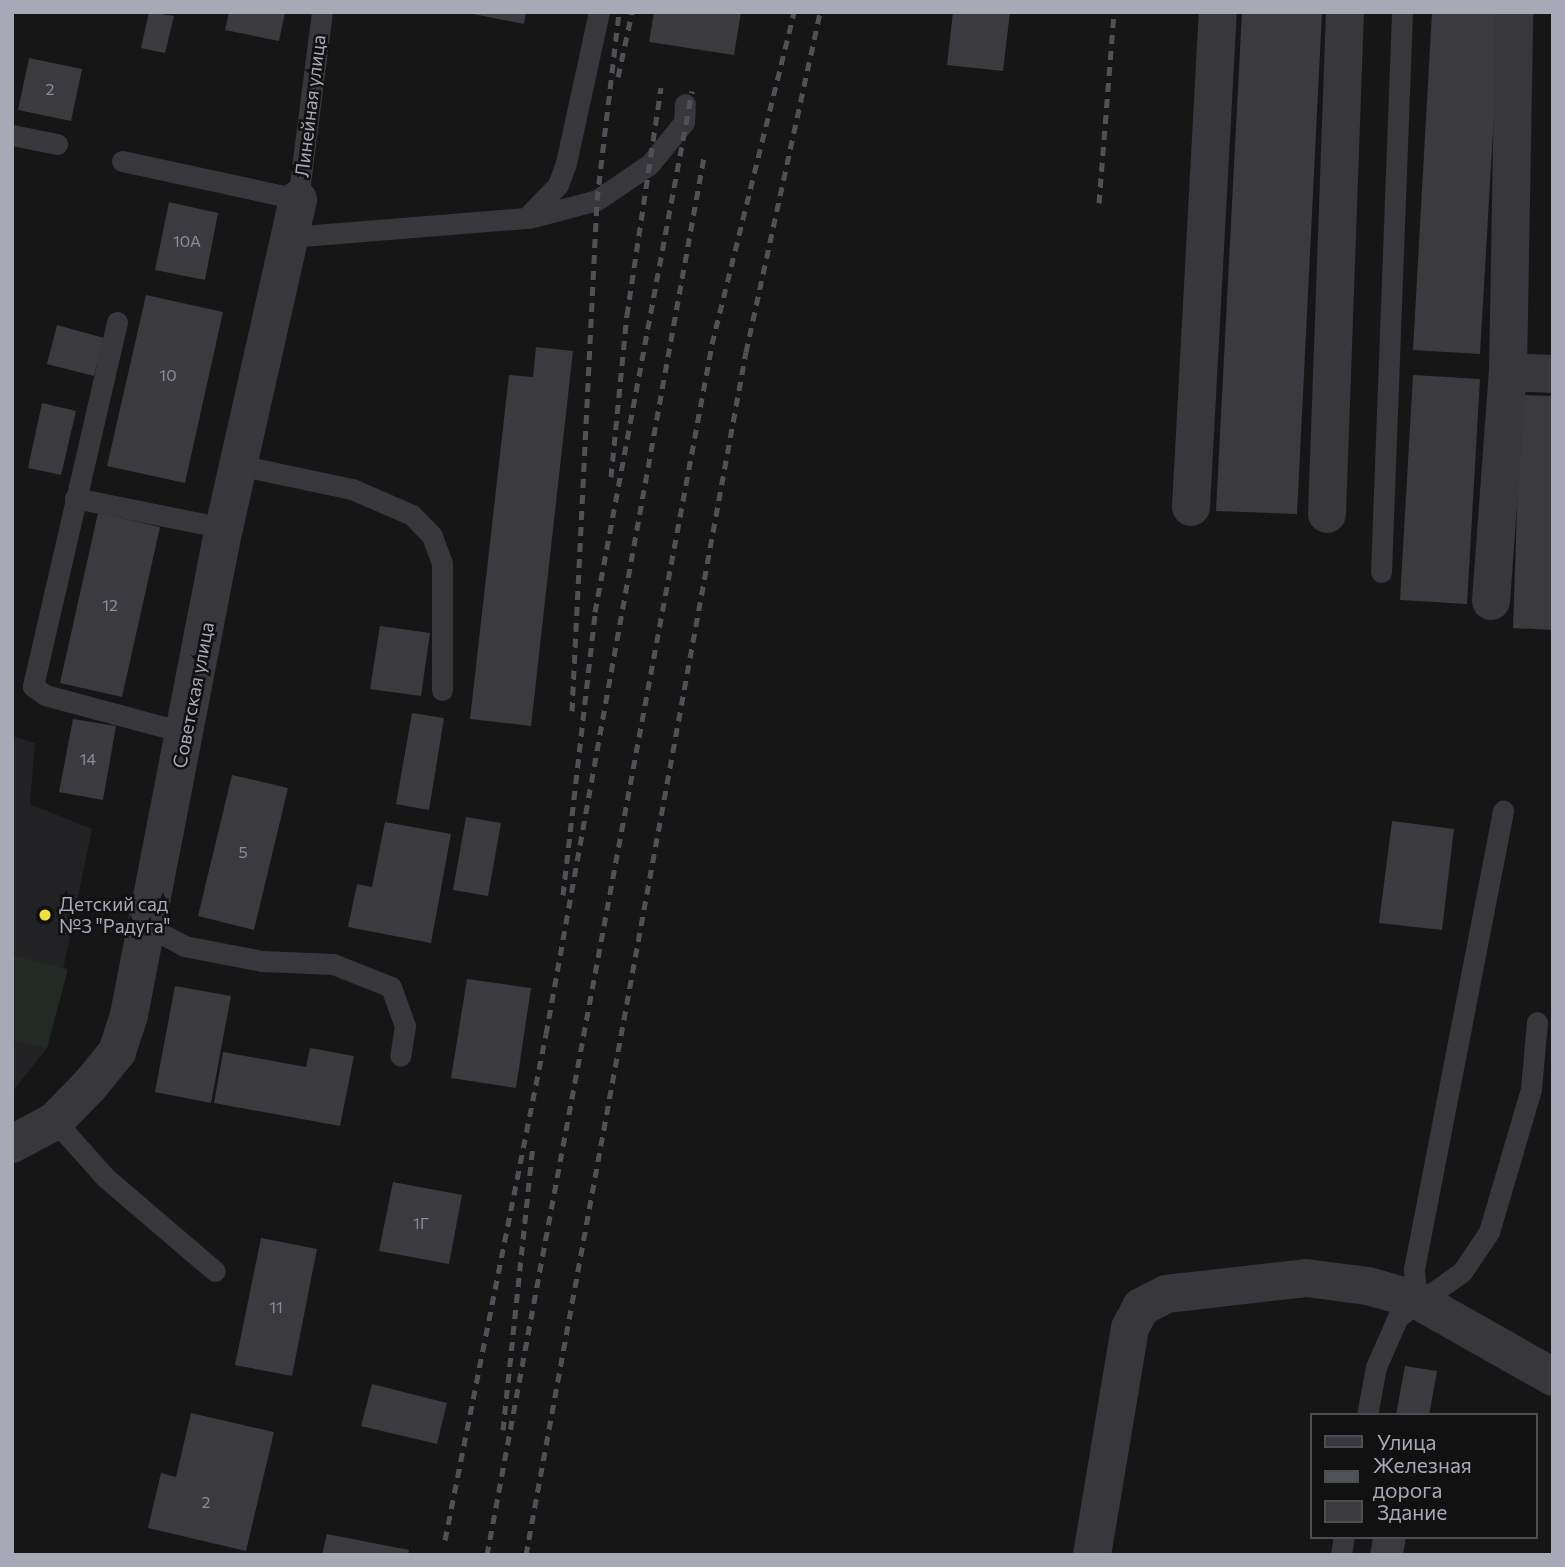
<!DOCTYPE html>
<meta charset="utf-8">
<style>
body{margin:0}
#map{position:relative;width:1565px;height:1567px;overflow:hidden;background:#161617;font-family:Commissioner,sans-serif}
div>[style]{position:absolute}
.built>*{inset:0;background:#222224}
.green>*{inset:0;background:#222a25}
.building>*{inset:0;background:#3b3b3f}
.service>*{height:21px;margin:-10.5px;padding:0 10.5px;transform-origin:10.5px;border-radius:10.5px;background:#37373c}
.minor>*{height:38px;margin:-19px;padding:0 19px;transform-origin:19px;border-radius:19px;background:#37373c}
.rail>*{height:5px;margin-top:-2.5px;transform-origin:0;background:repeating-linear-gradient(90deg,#505057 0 9px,transparent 0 16px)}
.dots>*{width:19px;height:19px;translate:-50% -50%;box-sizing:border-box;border:4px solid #111112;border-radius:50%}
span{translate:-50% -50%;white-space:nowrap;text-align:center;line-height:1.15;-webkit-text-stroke:5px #111112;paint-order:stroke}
.number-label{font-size:16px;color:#8d8d99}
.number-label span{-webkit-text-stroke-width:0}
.street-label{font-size:19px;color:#a8a8b7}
.poi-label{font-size:19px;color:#a8a8b7}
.left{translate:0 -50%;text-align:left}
.frame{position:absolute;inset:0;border:14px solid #a8a8b7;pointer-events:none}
.legend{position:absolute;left:1310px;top:1413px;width:228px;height:126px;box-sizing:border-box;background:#111112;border:2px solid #4d4d54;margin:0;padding:9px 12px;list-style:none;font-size:21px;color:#a8a8b7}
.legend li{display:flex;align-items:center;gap:14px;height:35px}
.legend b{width:35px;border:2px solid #4d4d54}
</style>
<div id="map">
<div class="built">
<i style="clip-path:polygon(12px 736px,35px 743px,30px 804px,92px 829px,47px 1048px,12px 1092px)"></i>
</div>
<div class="green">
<i style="clip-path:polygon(12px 955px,68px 969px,47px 1048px,12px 1040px)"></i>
</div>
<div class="building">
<i style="clip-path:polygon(149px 12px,174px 16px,165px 53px,141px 48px)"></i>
<i style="clip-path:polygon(229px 12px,285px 12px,279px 41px,225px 30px)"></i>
<i style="clip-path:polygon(463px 12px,526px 12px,524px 24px)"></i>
<i style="clip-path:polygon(654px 12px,741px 12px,734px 55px,649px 42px)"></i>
<i style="clip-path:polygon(953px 12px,1010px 12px,1003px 71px,947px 65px)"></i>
<i style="clip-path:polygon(1242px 12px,1322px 12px,1297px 514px,1216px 511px)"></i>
<i style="clip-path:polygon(1432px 12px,1500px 12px,1480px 354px,1413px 350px)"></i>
<i style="clip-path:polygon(29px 58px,82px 69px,71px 121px,18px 110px)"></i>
<i style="clip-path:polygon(169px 202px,218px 213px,205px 280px,155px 270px)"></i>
<i style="clip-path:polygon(146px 295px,223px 312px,185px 483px,107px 466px)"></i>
<i style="clip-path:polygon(57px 325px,104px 338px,94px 376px,47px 364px)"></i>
<i style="clip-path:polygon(536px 347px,573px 351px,531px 726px,470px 719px,509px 375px,533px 377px)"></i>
<i style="clip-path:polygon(1413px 375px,1480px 379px,1467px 604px,1400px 600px)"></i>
<i style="clip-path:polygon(1521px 395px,1553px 396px,1553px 630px,1513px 628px)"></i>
<i style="clip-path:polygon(42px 403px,76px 411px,61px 475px,28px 468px)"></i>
<i style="clip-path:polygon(98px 513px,160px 527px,122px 697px,60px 683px)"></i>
<i style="clip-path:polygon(380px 626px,430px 633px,421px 696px,370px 689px)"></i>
<i style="clip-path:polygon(412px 713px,444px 718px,429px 810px,396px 804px)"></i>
<i style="clip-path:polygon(73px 719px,116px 726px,103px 800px,59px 792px)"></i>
<i style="clip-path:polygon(232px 775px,288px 788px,254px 930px,198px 916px)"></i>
<i style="clip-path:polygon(466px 817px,501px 823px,488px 896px,453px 890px)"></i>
<i style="clip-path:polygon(1392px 821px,1454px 829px,1442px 930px,1379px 923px)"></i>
<i style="clip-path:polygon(385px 822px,451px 834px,431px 943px,348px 927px,357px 884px,372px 887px)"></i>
<i style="clip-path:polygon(467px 979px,531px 988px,516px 1088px,451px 1078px)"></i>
<i style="clip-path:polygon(175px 986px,231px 996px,211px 1103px,155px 1092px)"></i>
<i style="clip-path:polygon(310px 1048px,354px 1056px,340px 1126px,214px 1103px,223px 1052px,306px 1067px)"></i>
<i style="clip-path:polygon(393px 1182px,462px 1195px,449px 1264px,379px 1251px)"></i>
<i style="clip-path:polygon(261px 1238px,317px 1249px,292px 1376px,235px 1365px)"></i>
<i style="clip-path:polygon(1405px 1366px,1437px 1371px,1429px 1415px,1396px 1415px)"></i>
<i style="clip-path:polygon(372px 1384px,447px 1403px,437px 1444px,361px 1426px)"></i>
<i style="clip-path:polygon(191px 1413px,274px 1432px,246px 1551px,148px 1528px,161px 1473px,176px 1477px)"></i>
<i style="clip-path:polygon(327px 1534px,409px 1550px,408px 1555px,322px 1555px)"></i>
<i style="clip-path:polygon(1373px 1537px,1406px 1537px,1403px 1555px,1370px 1555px)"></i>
</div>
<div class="service">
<i style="left:12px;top:135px;width:46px;rotate:11.3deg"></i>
<i style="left:122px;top:161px;width:180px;rotate:12.2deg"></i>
<i style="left:298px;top:199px;width:189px;rotate:-82.7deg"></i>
<i style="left:529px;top:218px;width:70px;rotate:-14.8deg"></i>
<i style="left:597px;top:200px;width:64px;rotate:-34.2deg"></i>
<i style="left:650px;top:164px;width:54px;rotate:-51deg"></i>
<i style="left:684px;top:122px;width:18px;rotate:-87deg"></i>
<i style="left:290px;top:237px;width:237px;rotate:-4.6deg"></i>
<i style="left:526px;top:218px;width:46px;rotate:-45.9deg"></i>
<i style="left:558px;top:185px;width:23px;rotate:-70deg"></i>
<i style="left:566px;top:163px;width:155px;rotate:-77.7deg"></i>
<i style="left:117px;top:322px;width:374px;rotate:103deg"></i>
<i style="left:33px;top:686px;width:15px;rotate:37deg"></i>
<i style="left:45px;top:695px;width:147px;rotate:15deg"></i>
<i style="left:238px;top:465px;width:116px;rotate:11.9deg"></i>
<i style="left:352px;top:489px;width:65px;rotate:23.4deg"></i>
<i style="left:412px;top:515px;width:29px;rotate:46deg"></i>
<i style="left:432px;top:536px;width:29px;rotate:70deg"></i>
<i style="left:442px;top:563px;width:127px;rotate:90deg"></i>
<i style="left:75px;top:498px;width:152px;rotate:11.4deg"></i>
<i style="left:1381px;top:572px;width:560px;rotate:-87.85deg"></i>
<i style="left:149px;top:927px;width:40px;rotate:28deg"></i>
<i style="left:184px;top:946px;width:79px;rotate:10.9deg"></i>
<i style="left:262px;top:961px;width:71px;rotate:2.4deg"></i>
<i style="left:333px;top:964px;width:62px;rotate:21.6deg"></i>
<i style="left:391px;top:987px;width:41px;rotate:70.3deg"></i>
<i style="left:405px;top:1026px;width:30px;rotate:99deg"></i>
<i style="left:55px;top:1121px;width:76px;rotate:48.2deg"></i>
<i style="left:106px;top:1178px;width:143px;rotate:40.5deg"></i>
<i style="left:1417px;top:1300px;width:31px;rotate:-96deg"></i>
<i style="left:1414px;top:1269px;width:467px;rotate:-79deg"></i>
<i style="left:1367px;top:1415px;width:49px;rotate:-79.4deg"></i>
<i style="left:1376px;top:1367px;width:55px;rotate:-66.3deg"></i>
<i style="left:1398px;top:1317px;width:78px;rotate:-35.1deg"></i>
<i style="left:1462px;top:1272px;width:48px;rotate:-56deg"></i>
<i style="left:1489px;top:1232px;width:149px;rotate:-73.6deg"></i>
<i style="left:1531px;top:1089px;width:67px;rotate:-84.9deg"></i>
<i style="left:1341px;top:1555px;width:18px;rotate:-81deg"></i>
</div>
<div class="minor">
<i style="left:1508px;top:372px;width:360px;rotate:-89deg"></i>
<i style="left:1191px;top:507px;width:496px;rotate:-86.9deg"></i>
<i style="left:1327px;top:514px;width:502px;rotate:-87.95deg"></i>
<i style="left:1491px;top:601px;width:230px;rotate:-85.8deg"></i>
<i style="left:1508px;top:372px;width:45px;rotate:2.5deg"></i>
<i style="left:12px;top:1144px;width:49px;rotate:-28.1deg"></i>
<i style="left:55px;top:1121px;width:50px;rotate:-45.8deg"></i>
<i style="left:90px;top:1085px;width:43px;rotate:-50.7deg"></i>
<i style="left:117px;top:1052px;width:39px;rotate:-72deg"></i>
<i style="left:129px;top:1015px;width:496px;rotate:-79deg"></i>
<i style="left:224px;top:528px;width:337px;rotate:-77.3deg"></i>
<i style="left:1092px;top:1555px;width:230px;rotate:-80.5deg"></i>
<i style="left:1130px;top:1328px;width:24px;rotate:-62deg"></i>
<i style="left:1141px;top:1307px;width:28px;rotate:-27deg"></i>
<i style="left:1166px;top:1294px;width:141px;rotate:-6.5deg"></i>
<i style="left:1306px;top:1278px;width:63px;rotate:7.4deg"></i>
<i style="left:1368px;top:1286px;width:51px;rotate:15.9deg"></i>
<i style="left:1417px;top:1300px;width:156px;rotate:29.5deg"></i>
</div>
<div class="rail">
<i style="left:618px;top:77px;width:66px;rotate:-77.8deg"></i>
<i style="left:1099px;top:203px;width:192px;rotate:-85.5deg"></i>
<i style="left:611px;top:477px;width:163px;rotate:-84.4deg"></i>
<i style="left:627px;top:315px;width:230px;rotate:-81.5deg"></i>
<i style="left:572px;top:711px;width:512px;rotate:-87.2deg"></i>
<i style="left:597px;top:200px;width:189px;rotate:-83.3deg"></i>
<i style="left:563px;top:895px;width:285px;rotate:-83.5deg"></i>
<i style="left:595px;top:612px;width:530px;rotate:-79.45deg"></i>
<i style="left:503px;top:1430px;width:288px;rotate:-84deg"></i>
<i style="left:445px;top:1540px;width:516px;rotate:-78.71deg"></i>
<i style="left:546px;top:1034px;width:891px;rotate:-79.79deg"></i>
<i style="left:487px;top:1555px;width:1232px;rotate:-79.47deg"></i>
<i style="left:712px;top:344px;width:342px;rotate:-76.1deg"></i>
<i style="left:526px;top:1555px;width:1223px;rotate:-79.64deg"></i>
<i style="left:746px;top:352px;width:348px;rotate:-77.7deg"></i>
</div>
<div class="dots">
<i style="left:45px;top:915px;background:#ede338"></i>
</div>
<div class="number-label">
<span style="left:50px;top:89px">2</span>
<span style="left:187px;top:241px">10А</span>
<span style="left:168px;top:375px">10</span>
<span style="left:110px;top:605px">12</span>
<span style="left:88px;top:759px">14</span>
<span style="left:243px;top:852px">5</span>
<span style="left:421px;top:1223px">1Г</span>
<span style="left:276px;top:1307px">11</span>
<span style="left:206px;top:1502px">2</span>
</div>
<div class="street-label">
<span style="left:310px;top:106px;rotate:-83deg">Линейная улица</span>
<span style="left:193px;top:695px;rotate:-79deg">Советская улица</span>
</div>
<div class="poi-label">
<span class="left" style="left:59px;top:915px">Детский сад<br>№3 "Радуга"</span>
</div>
<div class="frame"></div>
<ul class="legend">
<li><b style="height:9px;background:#37373c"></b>Улица</li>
<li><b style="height:9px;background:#505057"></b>Железная дорога</li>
<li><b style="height:19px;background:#3b3b3f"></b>Здание</li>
</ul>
</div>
